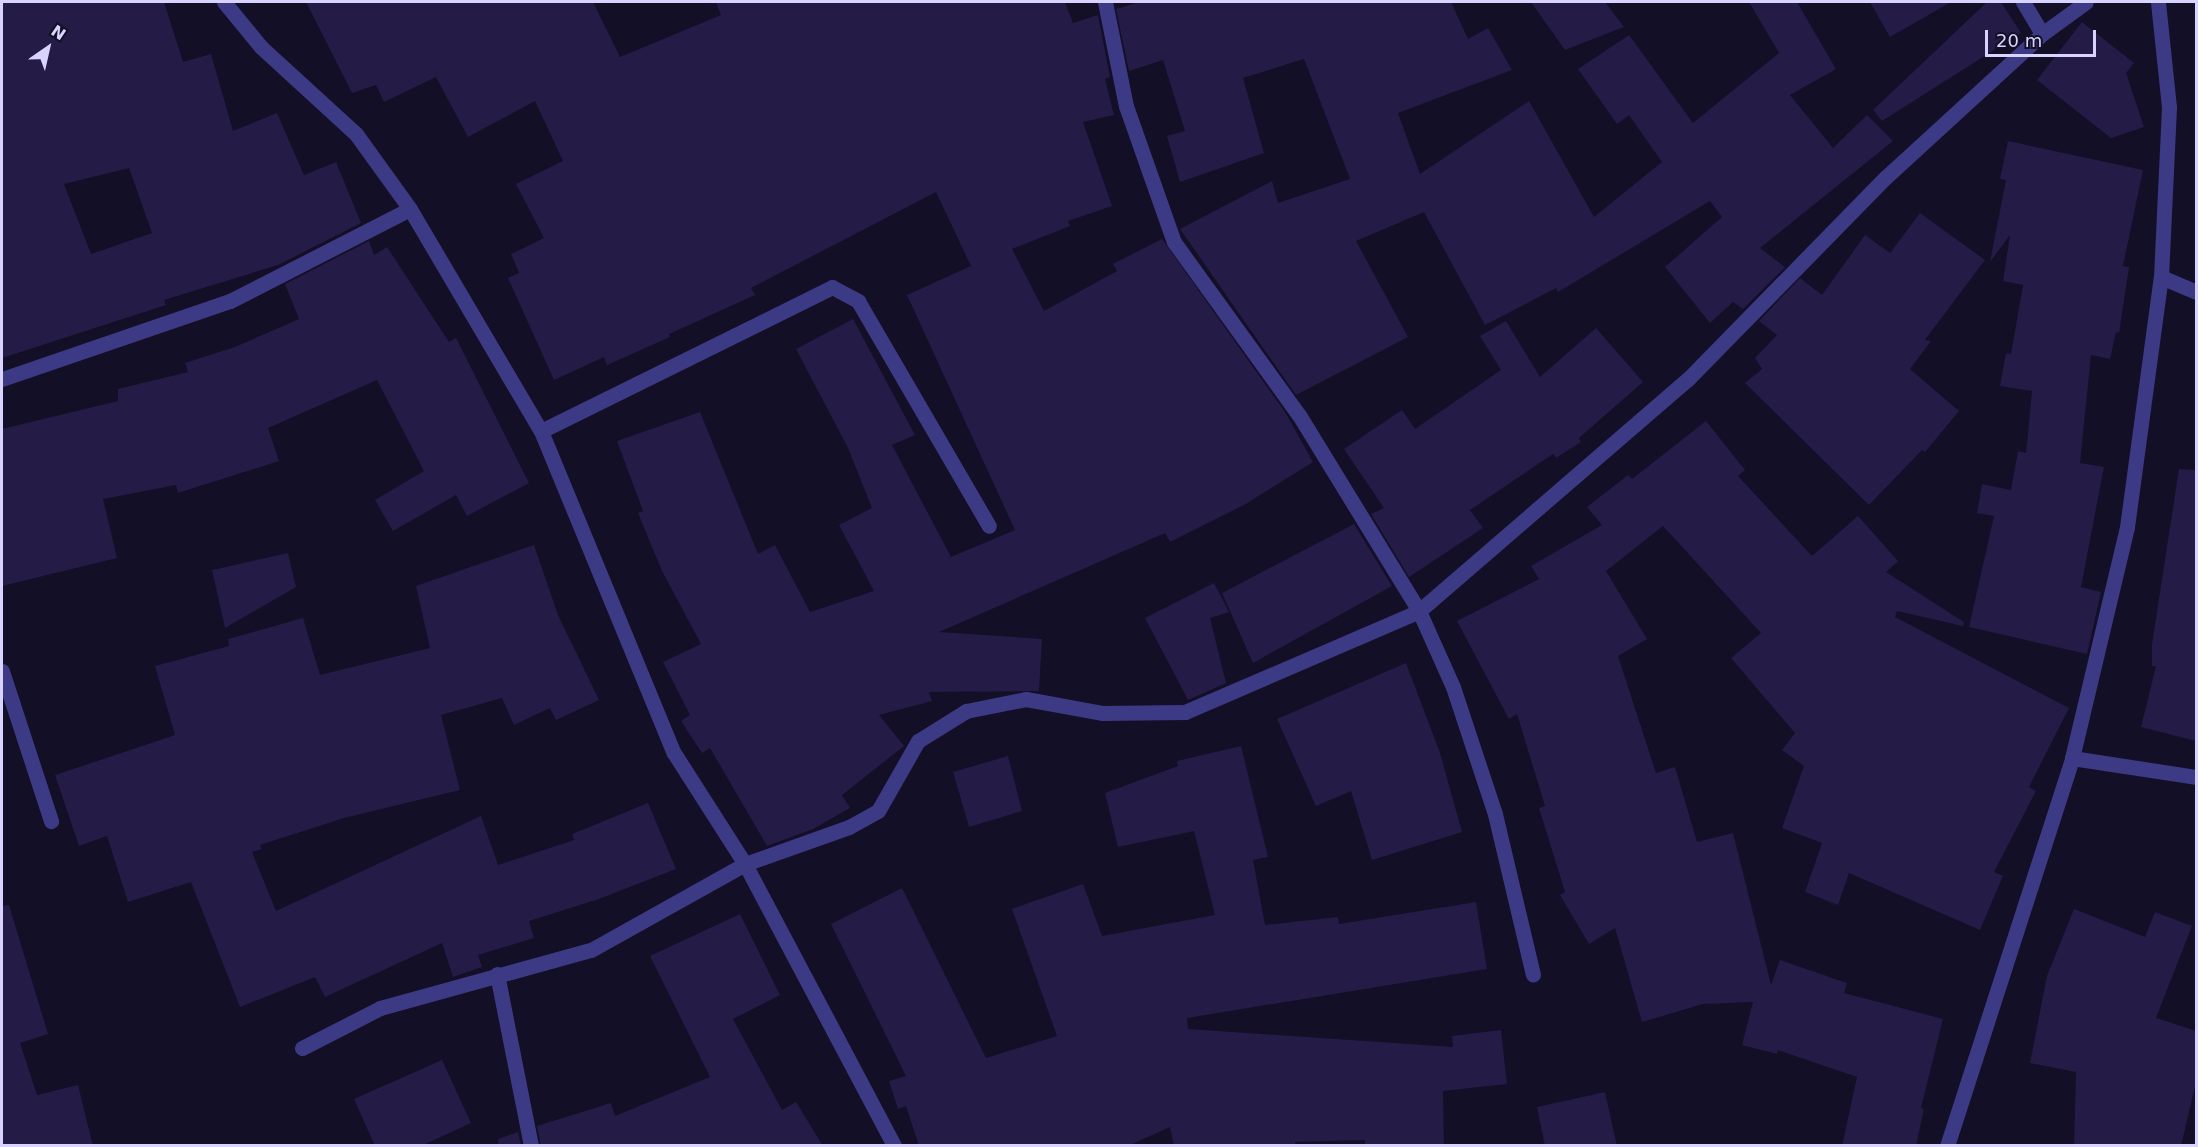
<!DOCTYPE html>
<style>
body{margin:0}
#map{position:relative;width:2198px;height:1147px;overflow:hidden;background:#130f26;font-family:"DejaVu Sans",sans-serif}
div>[style]{position:absolute}
.building>*{inset:0;background:#241b47}
.minor>*{height:15px;margin:-7.5px;padding:0 7.5px;transform-origin:7.5px;border-radius:7.5px;background:#3d3a85}
span{translate:-50% -50%;white-space:nowrap;text-align:center;line-height:1.15;-webkit-text-stroke:5px #130f26;paint-order:stroke}
.frame{position:absolute;inset:0;border:3px solid #d9d4ff;pointer-events:none}
.north{position:absolute;left:18px;top:18px;width:60px;height:60px;-webkit-text-stroke:4px #130f26;paint-order:stroke;rotate:34deg;font-size:16px;font-weight:700;line-height:24px;text-align:center;color:#d9d4ff}
.north::after{content:'';display:block;margin:auto;width:21px;height:27px;background:#d9d4ff;clip-path:polygon(50% 0,100% 100%,50% 72%,0 100%)}
.scale{position:absolute;left:1985px;top:30px;width:111px;height:27px;box-sizing:border-box;border:3px solid #d9d4ff;border-top:0;padding-left:8px;font-size:18px;line-height:21px;white-space:nowrap;color:#d9d4ff;-webkit-text-stroke:4px #130f26;paint-order:stroke}
</style>
<div id="map">
<div class="building">
<i style="clip-path:polygon(evenodd,2px 2px,164px 2px,183px 62px,211px 54px,233px 131px,277px 113px,304px 175px,336px 162px,361px 223px,278px 265px,164px 300px,166px 305px,2px 358px,2px 2px,129px 168px,152px 233px,91px 254px,64px 184px,129px 168px)"></i>
<i style="clip-path:polygon(306px 2px,593px 2px,620px 57px,721px 15px,716px 2px,1065px 2px,1073px 23px,1098px 15px,1110px 77px,1105px 79px,1114px 115px,1083px 122px,1112px 206px,1068px 221px,1070px 226px,1012px 249px,1044px 311px,1117px 271px,1113px 264px,1162px 239px,1285px 412px,1313px 462px,1244px 505px,1170px 542px,1165px 533px,939px 632px,1042px 639px,1039px 691px,929px 692px,932px 701px,879px 715px,904px 746px,842px 795px,850px 808px,813px 829px,767px 846px,710px 748px,702px 753px,681px 721px,690px 715px,663px 662px,701px 644px,662px 571px,638px 513px,643px 511px,617px 441px,700px 412px,758px 554px,775px 545px,810px 612px,874px 591px,839px 525px,872px 508px,848px 448px,796px 349px,853px 319px,915px 435px,892px 445px,951px 557px,1015px 530px,907px 295px,971px 266px,936px 192px,751px 288px,755px 295px,669px 334px,670px 337px,607px 365px,604px 357px,554px 380px,508px 278px,519px 273px,511px 254px,544px 238px,516px 184px,563px 161px,535px 101px,468px 137px,436px 77px,384px 102px,376px 85px,352px 93px)"></i>
<i style="clip-path:polygon(1140px 2px,1451px 2px,1468px 39px,1488px 28px,1512px 70px,1398px 113px,1420px 174px,1529px 101px,1594px 217px,1662px 162px,1629px 115px,1617px 124px,1578px 69px,1629px 35px,1693px 123px,1779px 53px,1749px 2px,1797px 2px,1836px 69px,1790px 95px,1833px 148px,1867px 115px,1893px 141px,1760px 248px,1785px 267px,1743px 309px,1733px 302px,1710px 323px,1665px 267px,1722px 217px,1710px 201px,1558px 292px,1556px 288px,1485px 325px,1424px 212px,1356px 241px,1408px 337px,1296px 395px,1180px 229px,1272px 181px,1278px 203px,1350px 179px,1304px 59px,1243px 78px,1264px 153px,1180px 182px,1167px 136px,1185px 131px,1163px 60px,1129px 71px,1116px 9px)"></i>
<i style="clip-path:polygon(1531px 2px,1605px 2px,1624px 27px,1565px 50px)"></i>
<i style="clip-path:polygon(1870px 2px,1951px 2px,1890px 37px)"></i>
<i style="clip-path:polygon(1987px 2px,2001px 2px,2021px 33px,1882px 121px,1873px 110px)"></i>
<i style="clip-path:polygon(2082px 22px,2134px 63px,2126px 73px,2144px 127px,2111px 138px,2037px 80px)"></i>
<i style="clip-path:polygon(2008px 141px,2143px 170px,2123px 266px,2129px 267px,2119px 333px,2116px 332px,2110px 359px,2091px 355px,2080px 463px,2104px 467px,2081px 587px,2101px 592px,2087px 654px,1969px 627px,1994px 516px,1977px 513px,1982px 484px,2011px 490px,2018px 451px,2026px 453px,2032px 391px,2000px 386px,2006px 353px,2011px 354px,2023px 285px,2003px 281px,2010px 235px,1990px 262px,2006px 180px,2000px 179px)"></i>
<i style="clip-path:polygon(1920px 213px,1985px 260px,1925px 340px,1931px 341px,1910px 369px,1959px 411px,1925px 452px,1922px 450px,1869px 505px,1745px 383px,1762px 369px,1755px 358px,1777px 335px,1759px 321px,1800px 278px,1822px 295px,1865px 235px,1890px 253px)"></i>
<i style="clip-path:polygon(369px 241px,374px 255px,387px 247px,449px 342px,456px 338px,529px 483px,467px 516px,456px 495px,393px 531px,375px 500px,424px 471px,377px 380px,268px 428px,279px 461px,178px 493px,176px 485px,103px 499px,117px 558px,2px 586px,2px 429px,118px 401px,118px 389px,188px 372px,185px 363px,235px 347px,299px 319px,285px 284px)"></i>
<i style="clip-path:polygon(1506px 321px,1540px 377px,1596px 328px,1643px 382px,1579px 438px,1581px 442px,1556px 458px,1553px 454px,1470px 510px,1483px 528px,1409px 577px,1371px 514px,1384px 508px,1344px 449px,1402px 410px,1415px 429px,1501px 370px,1480px 336px)"></i>
<i style="clip-path:polygon(1706px 421px,1745px 470px,1738px 476px,1812px 556px,1858px 516px,1898px 561px,1886px 572px,1964px 622px,1963px 626px,1897px 611px,1895px 617px,2069px 708px,2029px 787px,2036px 791px,1994px 872px,2003px 876px,1980px 930px,1849px 873px,1838px 905px,1805px 892px,1822px 843px,1782px 828px,1804px 766px,1782px 750px,1795px 733px,1731px 658px,1761px 633px,1663px 526px,1606px 571px,1647px 639px,1618px 656px,1656px 773px,1675px 767px,1697px 842px,1733px 833px,1771px 985px,1780px 960px,1847px 983px,1844px 993px,1943px 1019px,1921px 1108px,1924px 1109px,1916px 1146px,1842px 1146px,1857px 1077px,1778px 1050px,1777px 1054px,1742px 1045px,1753px 1002px,1703px 1004px,1642px 1022px,1615px 928px,1589px 944px,1560px 895px,1565px 892px,1539px 808px,1545px 806px,1517px 714px,1509px 719px,1457px 621px,1539px 579px,1531px 566px,1602px 525px,1587px 507px,1628px 475px,1632px 479px)"></i>
<i style="clip-path:polygon(2179px 469px,2196px 470px,2196px 741px,2141px 727px,2156px 666px,2152px 666px,2152px 644px)"></i>
<i style="clip-path:polygon(1354px 524px,1392px 586px,1253px 663px,1222px 593px)"></i>
<i style="clip-path:polygon(534px 545px,558px 615px,599px 700px,556px 720px,550px 708px,514px 725px,502px 698px,441px 715px,460px 790px,344px 818px,260px 845px,262px 849px,252px 852px,276px 911px,481px 816px,498px 865px,574px 840px,572px 834px,648px 803px,676px 869px,599px 899px,529px 921px,534px 938px,478px 955px,482px 967px,453px 977px,442px 943px,325px 997px,315px 977px,240px 1007px,191px 882px,128px 902px,107px 836px,79px 846px,55px 775px,175px 735px,155px 666px,229px 646px,228px 639px,303px 618px,320px 675px,430px 648px,416px 586px)"></i>
<i style="clip-path:polygon(288px 553px,296px 587px,225px 628px,212px 570px)"></i>
<i style="clip-path:polygon(1214px 583px,1229px 612px,1210px 618px,1226px 683px,1188px 700px,1145px 618px)"></i>
<i style="clip-path:polygon(1406px 663px,1440px 753px,1462px 832px,1372px 860px,1351px 791px,1316px 806px,1277px 719px)"></i>
<i style="clip-path:polygon(1241px 746px,1268px 857px,1253px 860px,1265px 925px,1338px 917px,1339px 924px,1476px 902px,1487px 969px,1187px 1018px,1188px 1029px,1453px 1047px,1452px 1036px,1501px 1030px,1507px 1084px,1443px 1091px,1444px 1146px,1365px 1146px,1365px 1140px,1295px 1142px,1295px 1146px,1174px 1146px,1170px 1127px,1128px 1146px,919px 1146px,906px 1106px,898px 1109px,889px 1081px,906px 1076px,831px 924px,902px 888px,986px 1058px,1057px 1036px,1012px 909px,1083px 884px,1102px 936px,1215px 915px,1194px 831px,1118px 847px,1105px 793px,1178px 766px,1177px 761px)"></i>
<i style="clip-path:polygon(1008px 756px,1022px 811px,969px 827px,953px 772px)"></i>
<i style="clip-path:polygon(9px 905px,48px 1034px,20px 1043px,37px 1095px,78px 1085px,93px 1146px,2px 1146px,2px 906px)"></i>
<i style="clip-path:polygon(2074px 909px,2145px 937px,2155px 912px,2192px 926px,2156px 1018px,2196px 1031px,2196px 1082px,2181px 1146px,2074px 1146px,2076px 1072px,2030px 1063px,2047px 976px)"></i>
<i style="clip-path:polygon(740px 914px,780px 995px,733px 1019px,782px 1110px,796px 1102px,823px 1146px,541px 1146px,537px 1126px,611px 1103px,615px 1116px,710px 1077px,650px 956px)"></i>
<i style="clip-path:polygon(442px 1060px,471px 1123px,421px 1146px,375px 1146px,354px 1099px)"></i>
<i style="clip-path:polygon(1605px 1092px,1617px 1146px,1545px 1146px,1537px 1107px)"></i>
<i style="clip-path:polygon(518px 1132px,521px 1146px,499px 1146px,498px 1139px)"></i>
</div>
<div class="minor">
<i style="left:224px;top:2px;width:58px;rotate:50.6deg"></i>
<i style="left:261px;top:47px;width:129px;rotate:42.5deg"></i>
<i style="left:356px;top:134px;width:92px;rotate:54.2deg"></i>
<i style="left:410px;top:209px;width:258px;rotate:59.5deg"></i>
<i style="left:541px;top:431px;width:348px;rotate:67.6deg"></i>
<i style="left:674px;top:753px;width:132px;rotate:57.4deg"></i>
<i style="left:745px;top:864px;width:319px;rotate:62.1deg"></i>
<i style="left:1105px;top:2px;width:106px;rotate:78.6deg"></i>
<i style="left:1126px;top:106px;width:144px;rotate:70.6deg"></i>
<i style="left:1174px;top:242px;width:213px;rotate:54.2deg"></i>
<i style="left:1299px;top:415px;width:230px;rotate:58.5deg"></i>
<i style="left:1419px;top:611px;width:83px;rotate:65.9deg"></i>
<i style="left:1453px;top:687px;width:134px;rotate:71.7deg"></i>
<i style="left:1495px;top:814px;width:165px;rotate:76.7deg"></i>
<i style="left:2023px;top:2px;width:37px;rotate:59deg"></i>
<i style="left:2161px;top:277px;width:38px;rotate:23deg"></i>
<i style="left:2px;top:379px;width:241px;rotate:-18.9deg"></i>
<i style="left:230px;top:301px;width:202px;rotate:-27.1deg"></i>
<i style="left:541px;top:431px;width:325px;rotate:-26.3deg"></i>
<i style="left:832px;top:287px;width:30px;rotate:28deg"></i>
<i style="left:858px;top:301px;width:260px;rotate:59.8deg"></i>
<i style="left:2px;top:671px;width:158px;rotate:71.9deg"></i>
<i style="left:2072px;top:758px;width:125px;rotate:8.7deg"></i>
<i style="left:497px;top:974px;width:175px;rotate:78.8deg"></i>
<i style="left:302px;top:1048px;width:88px;rotate:-27.1deg"></i>
<i style="left:380px;top:1008px;width:219px;rotate:-15.4deg"></i>
<i style="left:591px;top:950px;width:176px;rotate:-29.2deg"></i>
<i style="left:745px;top:864px;width:110px;rotate:-19.6deg"></i>
<i style="left:849px;top:827px;width:33px;rotate:-29deg"></i>
<i style="left:878px;top:811px;width:81px;rotate:-60.3deg"></i>
<i style="left:918px;top:741px;width:57px;rotate:-32deg"></i>
<i style="left:966px;top:711px;width:61px;rotate:-11.3deg"></i>
<i style="left:1026px;top:699px;width:77px;rotate:10.4deg"></i>
<i style="left:1102px;top:713px;width:83px;rotate:-0.7deg"></i>
<i style="left:1185px;top:712px;width:255px;rotate:-23.3deg"></i>
<i style="left:1419px;top:611px;width:355px;rotate:-40.8deg"></i>
<i style="left:1688px;top:379px;width:283px;rotate:-45.6deg"></i>
<i style="left:1886px;top:177px;width:212px;rotate:-42.5deg"></i>
<i style="left:2042px;top:34px;width:54px;rotate:-36deg"></i>
<i style="left:1947px;top:1146px;width:408px;rotate:-72.1deg"></i>
<i style="left:2072px;top:758px;width:237px;rotate:-76.6deg"></i>
<i style="left:2127px;top:527px;width:252px;rotate:-82.3deg"></i>
<i style="left:2161px;top:277px;width:170px;rotate:-87.3deg"></i>
<i style="left:2169px;top:107px;width:106px;rotate:-96deg"></i>
</div>
<div class="frame"></div>
<div class="north">N</div>
<div class="scale">20 m</div>
</div>
